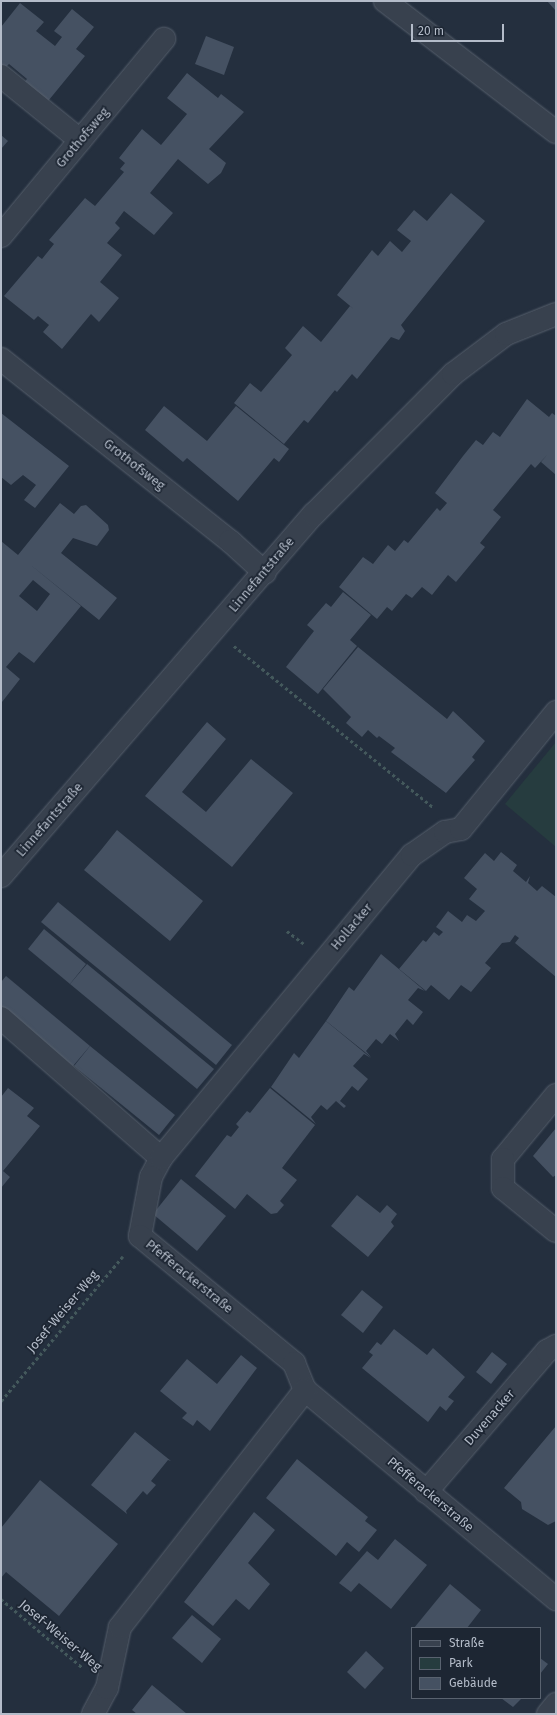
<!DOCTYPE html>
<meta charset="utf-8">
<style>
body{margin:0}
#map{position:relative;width:557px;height:1715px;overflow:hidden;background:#242f3e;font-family:"Fira Sans",sans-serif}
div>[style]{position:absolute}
.green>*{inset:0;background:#263c3f}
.building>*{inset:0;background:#455162}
.path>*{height:2.5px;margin-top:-1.25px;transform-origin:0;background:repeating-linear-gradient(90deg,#44595c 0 3px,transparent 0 6px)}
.roads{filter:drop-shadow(0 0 1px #565f6c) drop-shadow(0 0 1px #565f6c)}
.minor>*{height:22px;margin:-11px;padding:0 11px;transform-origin:11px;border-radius:11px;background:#38414e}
span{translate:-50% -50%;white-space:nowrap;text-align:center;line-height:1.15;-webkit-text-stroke:3.5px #1d2633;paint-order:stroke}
.street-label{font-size:13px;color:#b4bcc9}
.frame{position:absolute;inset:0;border:2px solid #b4bcc9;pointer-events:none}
.legend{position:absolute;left:411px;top:1627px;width:130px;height:72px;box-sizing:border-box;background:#1d2633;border:1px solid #59626f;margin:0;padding:5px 7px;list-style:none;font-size:12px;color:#b4bcc9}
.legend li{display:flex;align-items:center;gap:8px;height:20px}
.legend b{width:20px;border:1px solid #59626f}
.scale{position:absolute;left:411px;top:24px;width:93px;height:18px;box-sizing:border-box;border:2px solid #b4bcc9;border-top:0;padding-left:5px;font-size:12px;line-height:14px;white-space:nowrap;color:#b4bcc9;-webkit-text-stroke:3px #1d2633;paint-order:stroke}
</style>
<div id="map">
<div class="green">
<i style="clip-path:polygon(556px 742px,556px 847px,505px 804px)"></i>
</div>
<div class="building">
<i style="clip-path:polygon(547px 1px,556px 1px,556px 11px)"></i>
<i style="clip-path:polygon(20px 3px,44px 22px,36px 31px,55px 46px,62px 37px,54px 31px,72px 9px,94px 27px,76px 49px,85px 56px,44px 106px,20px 87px,27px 79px,9px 64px,1px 72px,1px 27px)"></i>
<i style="clip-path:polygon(206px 36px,234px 47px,224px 75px,195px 64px)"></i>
<i style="clip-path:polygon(187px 73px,218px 98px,221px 94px,244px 112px,209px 149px,226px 163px,221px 173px,208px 184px,178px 159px,150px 193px,173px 213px,154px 235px,124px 211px,115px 223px,120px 228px,107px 243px,122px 255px,100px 282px,119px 298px,99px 322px,91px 314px,62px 349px,43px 332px,49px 325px,38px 316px,34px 320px,4px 296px,38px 256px,42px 259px,54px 244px,49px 240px,85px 198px,95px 206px,124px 172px,120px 169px,125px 163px,119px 158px,142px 129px,161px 145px,187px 114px,167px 98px)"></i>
<i style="clip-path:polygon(1px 135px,8px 141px,1px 149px)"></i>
<i style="clip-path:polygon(451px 193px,485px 221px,401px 325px,405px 331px,399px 340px,391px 337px,357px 379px,352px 374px,337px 392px,330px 386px,335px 390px,308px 423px,304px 420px,284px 444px,234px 403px,250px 383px,261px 392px,292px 355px,285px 348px,303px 326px,321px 342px,350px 306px,355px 310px,337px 295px,372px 250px,378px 256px,390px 241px,402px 252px,411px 241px,397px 230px,414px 210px,427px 221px)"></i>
<i style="clip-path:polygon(527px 399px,549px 417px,552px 413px,556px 416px,556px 475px,541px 462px,547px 455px,535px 468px,531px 464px,493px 510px,501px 517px,480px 543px,485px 547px,456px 582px,448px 575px,432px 595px,422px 587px,412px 598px,406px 594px,392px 611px,387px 607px,377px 619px,339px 587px,363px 557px,373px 564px,388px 545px,395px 551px,404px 540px,408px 543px,437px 508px,440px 511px,447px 503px,435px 493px,463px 456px,476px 440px,483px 445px,493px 432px,500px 437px)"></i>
<i style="clip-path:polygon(164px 406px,207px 441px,236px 406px,289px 449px,279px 462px,274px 458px,238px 501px,187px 458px,183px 462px,145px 430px)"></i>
<i style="clip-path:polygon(1px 413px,69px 466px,35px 508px,24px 500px,36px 485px,23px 475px,11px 485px,1px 477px)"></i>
<i style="clip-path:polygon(evenodd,60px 503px,74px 514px,81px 506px,86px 505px,108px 525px,109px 530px,97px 546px,73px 538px,61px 553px,117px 598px,99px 620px,27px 562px,81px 606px,34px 663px,19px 652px,6px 667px,20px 679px,2px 702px,1px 541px,18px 555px,60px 503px,33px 580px,50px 594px,37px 611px,19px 596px,33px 580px)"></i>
<i style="clip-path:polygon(343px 592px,371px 615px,350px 640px,357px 646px,318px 694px,286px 667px,314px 631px,307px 625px,326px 603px,331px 607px)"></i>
<i style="clip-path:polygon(358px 647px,447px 719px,453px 711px,485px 741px,472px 757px,475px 760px,446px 793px,391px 752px,395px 748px,379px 736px,377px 738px,368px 730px,362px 737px,346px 723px,351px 717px,323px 689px)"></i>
<i style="clip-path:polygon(207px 722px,226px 739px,182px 792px,206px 812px,251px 759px,293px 793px,232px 867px,145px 796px)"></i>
<i style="clip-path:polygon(117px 830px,203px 901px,170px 941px,84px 870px,101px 850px,115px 862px,101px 850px)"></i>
<i style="clip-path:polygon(501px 852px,517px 865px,513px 871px,526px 882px,530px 876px,528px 883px,537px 891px,542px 886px,556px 897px,556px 977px,515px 943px,519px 938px,515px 935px,510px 942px,502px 943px,485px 963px,491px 968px,471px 992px,461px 985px,449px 1000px,431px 985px,426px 991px,399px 969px,423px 940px,426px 942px,434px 932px,439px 936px,443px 932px,436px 927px,448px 911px,462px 922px,467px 915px,476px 921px,485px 911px,469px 899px,477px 889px,464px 878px,485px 853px,494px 861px)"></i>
<i style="clip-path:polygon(58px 902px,232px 1045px,216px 1065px,41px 922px)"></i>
<i style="clip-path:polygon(44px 929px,86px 964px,70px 984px,28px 949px)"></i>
<i style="clip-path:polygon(381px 954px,425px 991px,418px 988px,408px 1000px,423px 1012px,413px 1025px,407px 1019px,395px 1034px,399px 1041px,390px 1034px,382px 1044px,376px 1039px,366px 1051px,371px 1057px,326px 1021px,349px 987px,354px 991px)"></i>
<i style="clip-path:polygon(87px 964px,214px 1069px,197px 1089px,70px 984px)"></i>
<i style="clip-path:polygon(6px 976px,90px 1046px,73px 1066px,1px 1006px,1px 982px)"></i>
<i style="clip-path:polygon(326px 1021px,371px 1058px,364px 1054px,353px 1066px,368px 1079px,358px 1091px,352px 1086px,340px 1101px,346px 1106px,344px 1108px,336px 1101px,327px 1110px,321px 1105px,311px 1117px,316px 1124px,271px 1087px,294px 1053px,299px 1058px)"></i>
<i style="clip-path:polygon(90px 1046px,175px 1115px,159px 1135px,74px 1066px)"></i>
<i style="clip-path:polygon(8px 1088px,34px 1108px,27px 1116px,40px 1126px,3px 1171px,10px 1177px,1px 1188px,1px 1097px)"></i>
<i style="clip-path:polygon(270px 1088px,315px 1125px,282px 1168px,297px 1180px,280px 1201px,284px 1205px,277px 1213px,271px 1214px,247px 1194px,235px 1209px,195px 1176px,227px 1135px,231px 1137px,239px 1127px,236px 1124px,247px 1111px,250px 1113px)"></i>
<i style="clip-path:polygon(556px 1128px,556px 1175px,553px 1177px,533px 1156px)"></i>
<i style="clip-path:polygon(181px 1179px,226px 1216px,197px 1251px,153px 1214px)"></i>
<i style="clip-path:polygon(357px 1195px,380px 1213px,387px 1205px,397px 1214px,391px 1222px,394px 1226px,368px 1257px,331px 1226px)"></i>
<i style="clip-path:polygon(362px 1290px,383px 1307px,363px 1333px,341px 1315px)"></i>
<i style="clip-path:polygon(394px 1329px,427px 1355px,433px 1348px,465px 1377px,448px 1397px,454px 1401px,446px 1411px,440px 1406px,428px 1422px,362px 1368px,373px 1355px,369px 1352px,377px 1342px,381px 1345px)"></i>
<i style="clip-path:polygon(492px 1352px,507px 1364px,491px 1384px,476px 1372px)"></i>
<i style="clip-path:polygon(241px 1355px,257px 1368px,210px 1431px,197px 1420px,193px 1426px,182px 1418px,187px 1413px,160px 1391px,187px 1359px,217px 1384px)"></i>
<i style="clip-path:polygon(556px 1426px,556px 1521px,548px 1525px,522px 1509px,521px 1502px,504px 1488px)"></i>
<i style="clip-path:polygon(135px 1432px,171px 1461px,168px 1460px,151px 1481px,156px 1485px,147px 1495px,143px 1491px,126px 1511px,127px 1514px,91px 1485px)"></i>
<i style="clip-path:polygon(297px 1459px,368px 1517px,365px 1521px,377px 1530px,359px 1552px,347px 1542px,336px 1556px,266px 1498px)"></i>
<i style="clip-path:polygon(40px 1480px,118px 1544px,59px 1616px,6px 1572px,1px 1578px,1px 1528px)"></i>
<i style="clip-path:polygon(254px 1512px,275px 1530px,248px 1563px,270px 1584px,249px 1610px,236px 1599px,213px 1626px,184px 1602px)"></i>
<i style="clip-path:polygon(395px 1539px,427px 1565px,391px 1609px,359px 1583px,351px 1592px,339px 1583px,367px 1551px,378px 1560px)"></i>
<i style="clip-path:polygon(450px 1584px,481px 1610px,467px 1628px,414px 1628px)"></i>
<i style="clip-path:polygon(192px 1615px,221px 1639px,202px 1663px,172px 1638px)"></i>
<i style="clip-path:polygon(366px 1651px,384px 1668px,365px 1689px,347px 1672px)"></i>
<i style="clip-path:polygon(540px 1658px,548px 1664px,540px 1674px)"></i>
<i style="clip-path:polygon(152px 1685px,187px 1714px,137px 1714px,132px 1710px)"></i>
<i style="clip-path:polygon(501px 1698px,522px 1698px,513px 1707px)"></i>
</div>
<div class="path">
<i style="left:234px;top:646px;width:257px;rotate:39deg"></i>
<i style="left:287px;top:931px;width:21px;rotate:37deg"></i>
<i style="left:1px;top:1401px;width:189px;rotate:-49.9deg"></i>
<i style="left:1px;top:1599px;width:107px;rotate:40.1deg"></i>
</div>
<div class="roads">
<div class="minor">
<i style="left:385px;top:1px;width:215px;rotate:37.5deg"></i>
<i style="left:1px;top:76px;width:102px;rotate:39deg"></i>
<i style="left:1px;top:236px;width:256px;rotate:-50.4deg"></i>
<i style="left:1px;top:359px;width:293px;rotate:38.5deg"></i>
<i style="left:230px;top:541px;width:47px;rotate:42.4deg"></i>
<i style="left:1px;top:876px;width:479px;rotate:-49.2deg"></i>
<i style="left:314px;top:514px;width:197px;rotate:-45.2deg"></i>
<i style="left:453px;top:374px;width:66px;rotate:-37deg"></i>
<i style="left:506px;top:334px;width:54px;rotate:-21.8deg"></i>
<i style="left:1px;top:1018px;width:213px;rotate:41.2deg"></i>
<i style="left:161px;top:1158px;width:21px;rotate:118deg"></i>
<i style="left:151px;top:1177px;width:60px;rotate:100.6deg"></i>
<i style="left:140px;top:1236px;width:200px;rotate:39.5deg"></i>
<i style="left:294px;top:1363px;width:29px;rotate:68deg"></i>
<i style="left:305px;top:1390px;width:327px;rotate:39.8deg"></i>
<i style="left:556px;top:1095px;width:83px;rotate:129.6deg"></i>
<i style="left:503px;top:1159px;width:29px;rotate:90deg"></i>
<i style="left:503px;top:1188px;width:68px;rotate:39.1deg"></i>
<i style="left:161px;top:1158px;width:393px;rotate:-50.4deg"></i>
<i style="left:412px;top:855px;width:40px;rotate:-34.9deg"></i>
<i style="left:445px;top:832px;width:16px;rotate:-11deg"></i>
<i style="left:461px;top:829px;width:151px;rotate:-50.9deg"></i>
<i style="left:426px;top:1492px;width:186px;rotate:-49.4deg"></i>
<i style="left:547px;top:1351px;width:10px;rotate:-29deg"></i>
<i style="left:93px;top:1714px;width:30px;rotate:-62deg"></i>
<i style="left:107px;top:1688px;width:62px;rotate:-78deg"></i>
<i style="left:120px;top:1627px;width:301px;rotate:-52deg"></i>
<i style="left:548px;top:1714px;width:13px;rotate:-51deg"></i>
</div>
</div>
<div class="street-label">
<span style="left:83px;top:138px;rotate:-50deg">Grothofsweg</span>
<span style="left:134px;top:465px;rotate:38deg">Grothofsweg</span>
<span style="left:262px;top:575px;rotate:-50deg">Linnefantstraße</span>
<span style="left:50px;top:820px;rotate:-49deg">Linnefantstraße</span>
<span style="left:352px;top:927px;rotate:-50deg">Hollacker</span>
<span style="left:189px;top:1277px;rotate:39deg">Pfefferackerstraße</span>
<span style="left:63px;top:1312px;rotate:-50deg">Josef-Weiser-Weg</span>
<span style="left:490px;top:1418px;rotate:-49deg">Duvenacker</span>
<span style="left:430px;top:1495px;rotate:40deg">Pfefferackerstraße</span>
<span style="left:60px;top:1636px;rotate:40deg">Josef-Weiser-Weg</span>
</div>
<div class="frame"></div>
<ul class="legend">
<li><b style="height:5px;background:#38414e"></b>Straße</li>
<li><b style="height:11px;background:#263c3f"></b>Park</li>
<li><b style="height:11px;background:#455162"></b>Gebäude</li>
</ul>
<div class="scale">20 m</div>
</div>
